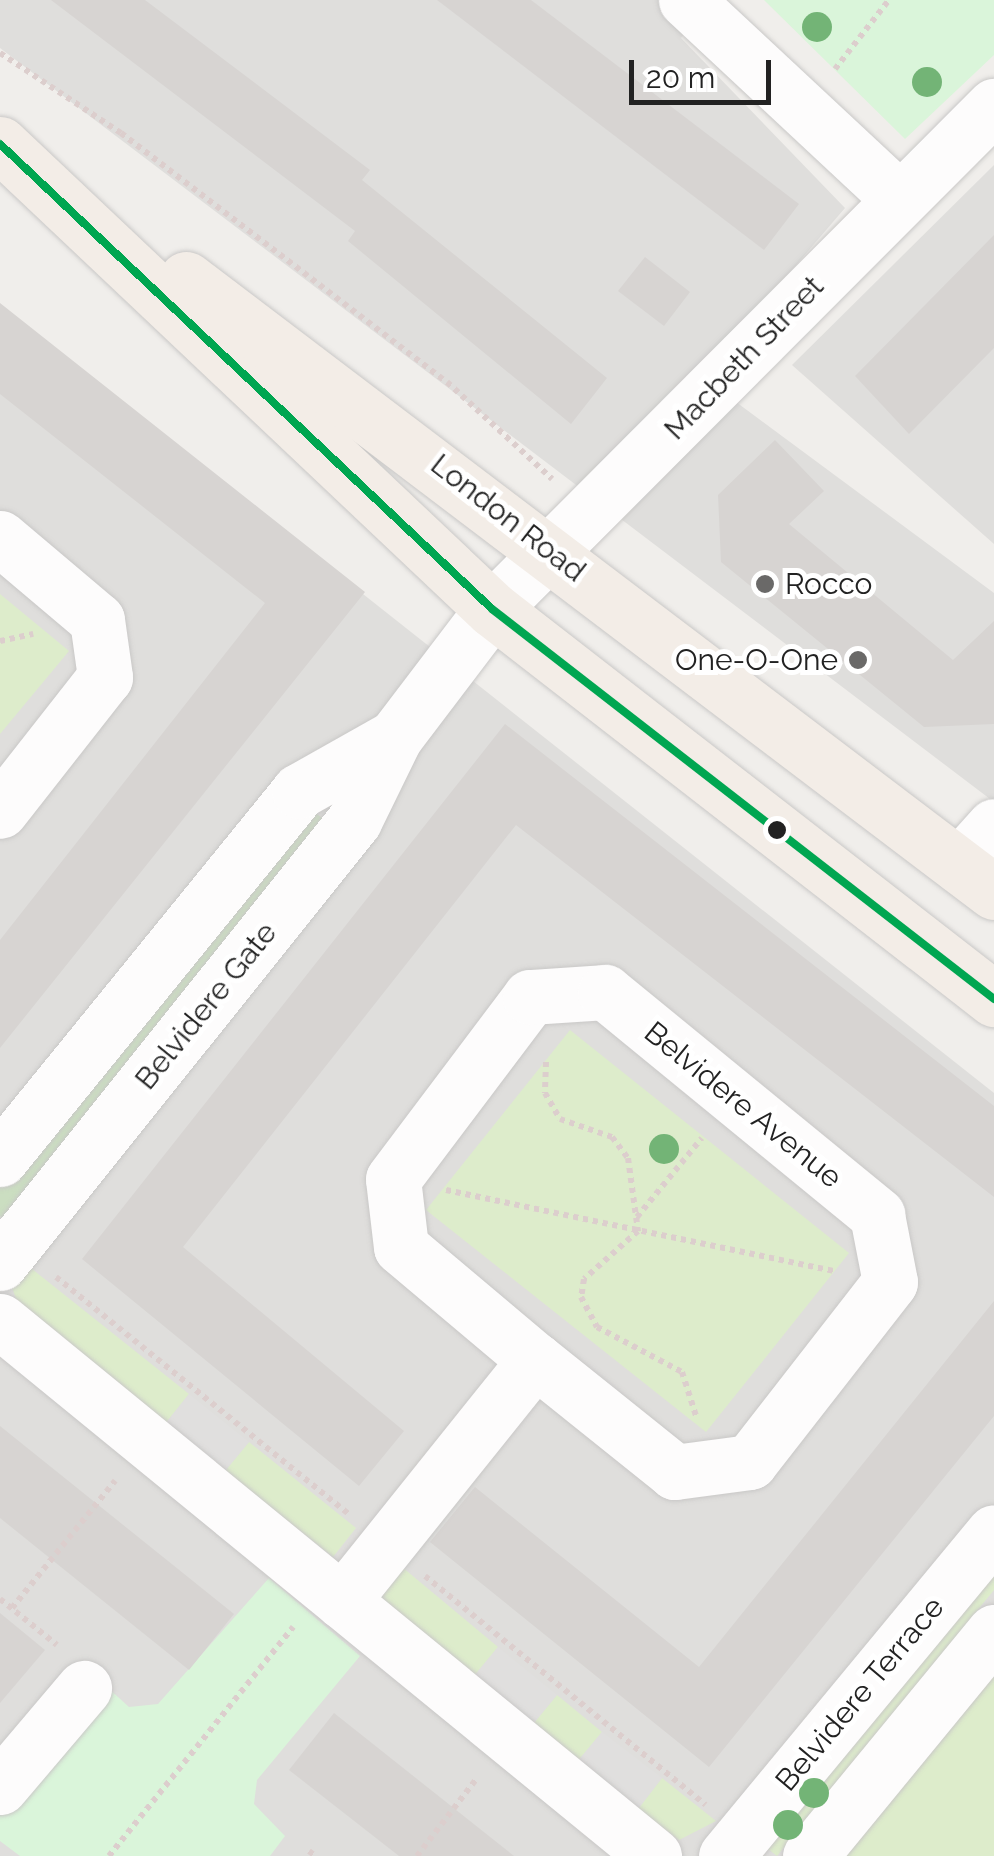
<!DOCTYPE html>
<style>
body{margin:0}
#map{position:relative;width:994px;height:1856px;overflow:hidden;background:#f0eeeb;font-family:Raleway,sans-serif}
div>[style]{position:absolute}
.residential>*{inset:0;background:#dfdedc}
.grass>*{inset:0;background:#ddeccb}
.forest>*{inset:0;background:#cbdec1}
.park>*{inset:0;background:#daf5da}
.parking>*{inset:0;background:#e0dfde}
.building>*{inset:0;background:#d7d4d2}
.path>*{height:6px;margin-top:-3px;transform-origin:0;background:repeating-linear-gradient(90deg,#dccecd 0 5px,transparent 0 10px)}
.roads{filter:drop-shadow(0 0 2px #c9c8c7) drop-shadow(0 0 2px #c9c8c7)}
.minor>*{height:55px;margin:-27.5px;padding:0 27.5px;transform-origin:27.5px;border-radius:27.5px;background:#fdfcfc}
.major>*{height:55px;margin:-27.5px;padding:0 27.5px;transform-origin:27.5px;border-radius:27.5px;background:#f3ede7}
.bus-1>*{height:8px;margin:-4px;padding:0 4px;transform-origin:4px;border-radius:4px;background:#00a651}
.trees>*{width:30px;height:30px;margin:-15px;border-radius:50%;background:#73b476}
.dots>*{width:28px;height:28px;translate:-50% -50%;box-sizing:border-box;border:5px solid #fff;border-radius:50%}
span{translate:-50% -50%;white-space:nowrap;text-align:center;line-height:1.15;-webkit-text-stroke:10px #fff;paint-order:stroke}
.street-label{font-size:30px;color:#222}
.poi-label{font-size:30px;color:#222}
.left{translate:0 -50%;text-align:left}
.right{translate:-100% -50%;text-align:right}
.scale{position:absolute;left:629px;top:60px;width:142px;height:45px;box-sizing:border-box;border:5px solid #222;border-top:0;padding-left:12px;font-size:30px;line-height:35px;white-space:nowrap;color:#222;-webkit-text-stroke:8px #fff;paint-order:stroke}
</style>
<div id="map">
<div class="residential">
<i style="clip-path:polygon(0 0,714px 0,681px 38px,845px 208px,701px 376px,994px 593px,994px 802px,0 48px)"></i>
<i style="clip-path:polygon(994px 165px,994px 544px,792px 365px)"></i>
<i style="clip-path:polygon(0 307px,994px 1093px,994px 1674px,845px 1856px,0 1856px)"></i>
</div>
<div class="grass">
<i style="clip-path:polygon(0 594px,69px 651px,0 734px)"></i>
<i style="clip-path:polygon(570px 1030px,849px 1253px,706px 1432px,426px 1210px)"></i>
<i style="clip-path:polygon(22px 1261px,189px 1394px,165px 1424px,19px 1307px,11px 1285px)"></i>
<i style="clip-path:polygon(249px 1442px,356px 1528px,333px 1557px,225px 1471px)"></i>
<i style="clip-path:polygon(994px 1550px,994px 1590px,777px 1856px,759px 1842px)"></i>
<i style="clip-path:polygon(390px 1557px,498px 1647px,474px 1676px,366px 1586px)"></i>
<i style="clip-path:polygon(994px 1673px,994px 1856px,845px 1856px)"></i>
<i style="clip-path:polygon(557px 1695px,602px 1732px,577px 1762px,533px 1724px)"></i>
<i style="clip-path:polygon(662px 1778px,716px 1821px,679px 1840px,638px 1809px)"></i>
</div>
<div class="forest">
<i style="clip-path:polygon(306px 806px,333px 826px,9px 1223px,0 1216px,0 1184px)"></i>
</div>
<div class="park">
<i style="clip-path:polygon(764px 0,994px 0,994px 55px,905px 139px)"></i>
<i style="clip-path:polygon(269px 1578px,360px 1656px,257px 1780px,254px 1804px,285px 1836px,270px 1856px,20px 1856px,0 1841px,0 1810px,107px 1687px,129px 1707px,158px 1704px)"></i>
</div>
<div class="parking">
<i style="clip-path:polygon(189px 1394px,249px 1442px,225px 1471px,165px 1424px)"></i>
<i style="clip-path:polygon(498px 1647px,557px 1695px,533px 1724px,474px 1676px)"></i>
<i style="clip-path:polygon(602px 1732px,662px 1778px,638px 1809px,577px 1762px)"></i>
</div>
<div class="building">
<i style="clip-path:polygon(51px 0,145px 0,370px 170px,362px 180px,607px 378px,571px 424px,348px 241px,355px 231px)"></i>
<i style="clip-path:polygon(437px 0,531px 0,799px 204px,764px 250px)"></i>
<i style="clip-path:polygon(994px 235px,994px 348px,909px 434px,855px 376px)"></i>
<i style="clip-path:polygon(645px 257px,690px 292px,664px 326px,618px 291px)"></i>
<i style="clip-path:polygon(0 303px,365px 592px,0 1048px,0 940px,265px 603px,0 394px)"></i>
<i style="clip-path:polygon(775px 440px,824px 491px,789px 524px,953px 660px,994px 621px,994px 724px,924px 727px,721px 562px,718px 495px)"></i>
<i style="clip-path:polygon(505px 724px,994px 1106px,994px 1197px,516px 825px,183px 1247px,404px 1431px,359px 1486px,82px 1259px)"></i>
<i style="clip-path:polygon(994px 1301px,994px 1416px,709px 1767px,430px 1542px,475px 1487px,699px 1667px)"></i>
<i style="clip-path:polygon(0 1426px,234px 1614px,189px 1670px,0 1518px)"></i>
<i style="clip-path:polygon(0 1613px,45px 1650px,0 1703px)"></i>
<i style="clip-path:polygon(334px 1713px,514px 1856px,399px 1856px,289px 1770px)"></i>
</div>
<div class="path">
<i style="left:0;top:53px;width:145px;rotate:33.5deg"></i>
<i style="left:121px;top:133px;width:410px;rotate:37.4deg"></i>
<i style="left:447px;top:382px;width:143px;rotate:42.7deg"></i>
<i style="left:835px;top:69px;width:88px;rotate:-52deg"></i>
<i style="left:0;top:641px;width:34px;rotate:-12deg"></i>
<i style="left:546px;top:1062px;width:31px;rotate:92deg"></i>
<i style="left:545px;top:1093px;width:30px;rotate:60deg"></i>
<i style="left:560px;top:1119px;width:55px;rotate:19.1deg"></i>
<i style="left:612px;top:1137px;width:26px;rotate:53deg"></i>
<i style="left:628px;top:1158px;width:74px;rotate:82.2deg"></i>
<i style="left:638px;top:1231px;width:72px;rotate:138.4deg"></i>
<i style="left:584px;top:1279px;width:18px;rotate:99deg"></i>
<i style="left:581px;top:1297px;width:34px;rotate:62deg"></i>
<i style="left:597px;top:1327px;width:96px;rotate:27.9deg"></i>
<i style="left:682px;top:1372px;width:49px;rotate:72.3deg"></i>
<i style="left:446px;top:1190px;width:397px;rotate:11.8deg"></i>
<i style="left:637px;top:1217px;width:102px;rotate:-50.6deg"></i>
<i style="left:56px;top:1277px;width:377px;rotate:39deg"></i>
<i style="left:425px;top:1576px;width:362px;rotate:39.2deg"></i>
<i style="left:0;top:1599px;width:73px;rotate:38.9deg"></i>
<i style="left:12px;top:1608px;width:164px;rotate:-51deg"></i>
<i style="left:309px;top:1851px;width:8px;rotate:40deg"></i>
<i style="left:109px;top:1856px;width:294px;rotate:-51.2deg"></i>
<i style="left:417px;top:1856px;width:98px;rotate:-52.4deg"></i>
</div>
<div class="roads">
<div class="minor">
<i style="left:686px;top:0;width:289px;rotate:43deg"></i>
<i style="left:0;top:538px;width:127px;rotate:40.2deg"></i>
<i style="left:97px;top:620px;width:58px;rotate:82deg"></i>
<i style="left:105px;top:677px;width:170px;rotate:128.1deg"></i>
<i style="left:959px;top:865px;width:52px;rotate:-48.1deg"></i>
<i style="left:0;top:1159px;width:474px;rotate:-50.9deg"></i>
<i style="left:299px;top:791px;width:110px;rotate:-29.4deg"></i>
<i style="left:0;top:1263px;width:566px;rotate:-51.31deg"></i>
<i style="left:354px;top:821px;width:93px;rotate:-64deg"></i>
<i style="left:395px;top:737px;width:161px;rotate:-52.8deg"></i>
<i style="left:492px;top:609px;width:711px;rotate:-45.06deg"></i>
<i style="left:0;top:1321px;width:845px;rotate:39.28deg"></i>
<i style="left:342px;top:1601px;width:309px;rotate:-51.3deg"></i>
<i style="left:535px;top:1360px;width:175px;rotate:-139.9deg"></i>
<i style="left:401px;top:1247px;width:68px;rotate:-96.7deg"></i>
<i style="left:393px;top:1179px;width:228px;rotate:-53deg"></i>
<i style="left:530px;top:997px;width:75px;rotate:-3.8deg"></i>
<i style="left:605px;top:992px;width:352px;rotate:39.3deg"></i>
<i style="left:877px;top:1215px;width:68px;rotate:79deg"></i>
<i style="left:890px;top:1282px;width:228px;rotate:127.9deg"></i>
<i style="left:750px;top:1462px;width:76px;rotate:172.4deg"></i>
<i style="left:675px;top:1472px;width:179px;rotate:-141.3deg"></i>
<i style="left:0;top:1787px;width:130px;rotate:-49.7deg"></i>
<i style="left:726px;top:1856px;width:420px;rotate:-50.4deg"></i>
<i style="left:810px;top:1856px;width:290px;rotate:-50.6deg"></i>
</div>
<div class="major">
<i style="left:0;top:144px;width:677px;rotate:43.38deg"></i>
<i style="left:492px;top:609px;width:636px;rotate:37.84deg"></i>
<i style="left:186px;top:279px;width:1014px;rotate:37.19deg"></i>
</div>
</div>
<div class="bus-1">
<i style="left:0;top:144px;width:677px;rotate:43.38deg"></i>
<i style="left:492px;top:609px;width:636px;rotate:37.84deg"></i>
</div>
<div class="trees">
<i style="left:817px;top:27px"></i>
<i style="left:927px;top:82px"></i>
<i style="left:664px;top:1149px"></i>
<i style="left:814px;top:1793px"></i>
<i style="left:788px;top:1825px"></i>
</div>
<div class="dots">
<i style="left:765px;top:584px;background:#6a6968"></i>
<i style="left:858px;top:660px;background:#6a6968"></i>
<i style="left:777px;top:830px;background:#222"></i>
</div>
<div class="street-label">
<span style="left:744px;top:358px;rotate:-46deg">Macbeth Street</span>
<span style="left:508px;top:518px;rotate:38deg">London Road</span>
<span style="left:206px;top:1006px;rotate:-51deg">Belvidere Gate</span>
<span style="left:743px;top:1105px;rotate:39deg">Belvidere Avenue</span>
<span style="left:860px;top:1694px;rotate:-50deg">Belvidere Terrace</span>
</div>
<div class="poi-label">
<span class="left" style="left:785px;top:584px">Rocco</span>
<span class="right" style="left:838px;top:660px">One-O-One</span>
</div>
<div class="scale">20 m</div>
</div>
